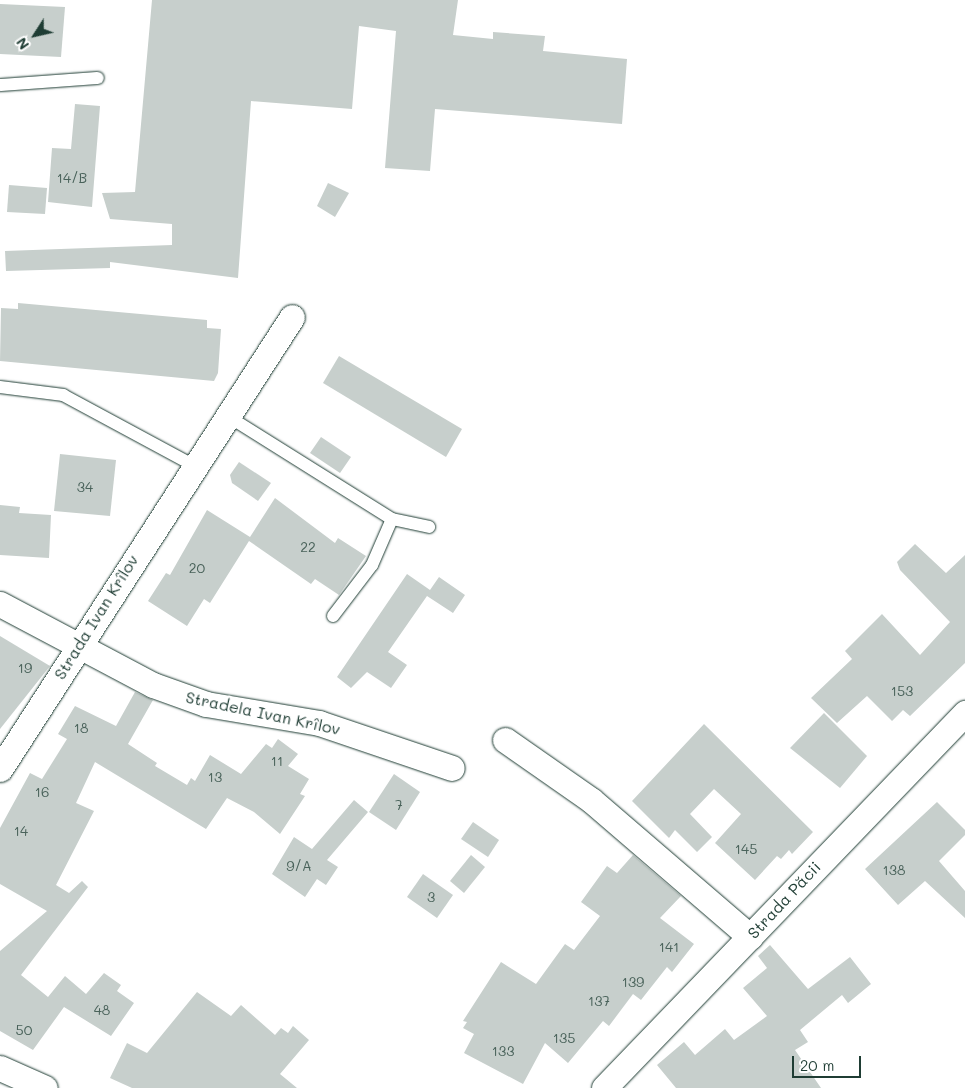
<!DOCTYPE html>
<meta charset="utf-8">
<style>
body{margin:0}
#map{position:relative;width:965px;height:1088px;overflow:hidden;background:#fff;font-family:Mali,sans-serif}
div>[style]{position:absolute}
.building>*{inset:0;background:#c7cfcc}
.roads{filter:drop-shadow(0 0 1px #1f3d34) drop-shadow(0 0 1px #1f3d34)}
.service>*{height:12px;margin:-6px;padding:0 6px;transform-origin:6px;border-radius:6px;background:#fff}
.minor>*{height:25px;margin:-12.5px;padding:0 12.5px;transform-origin:12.5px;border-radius:12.5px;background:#fff}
span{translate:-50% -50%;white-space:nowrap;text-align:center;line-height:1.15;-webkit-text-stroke:4.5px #fff;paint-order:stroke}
.number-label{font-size:14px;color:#49625a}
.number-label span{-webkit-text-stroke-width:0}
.street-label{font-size:16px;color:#1f3d34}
.north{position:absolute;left:10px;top:10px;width:50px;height:50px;-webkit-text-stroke:4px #fff;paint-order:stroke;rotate:235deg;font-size:14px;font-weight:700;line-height:20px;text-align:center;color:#1f3d34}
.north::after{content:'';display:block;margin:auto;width:18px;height:22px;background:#1f3d34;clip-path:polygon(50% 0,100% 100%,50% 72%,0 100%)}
.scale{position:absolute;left:792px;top:1056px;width:69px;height:22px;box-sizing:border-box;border:2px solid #1f3d34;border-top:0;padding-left:6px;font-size:15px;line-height:18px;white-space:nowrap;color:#1f3d34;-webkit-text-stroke:4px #fff;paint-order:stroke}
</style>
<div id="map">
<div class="building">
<i style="clip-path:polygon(152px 0,458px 0,453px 35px,493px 39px,493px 32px,545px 36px,543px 51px,627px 59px,622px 124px,435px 109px,430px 171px,385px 168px,396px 31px,359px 26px,352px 109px,251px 101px,238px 278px,110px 262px,110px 268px,6px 271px,5px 251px,172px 245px,172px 224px,110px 219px,102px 193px,135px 192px)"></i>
<i style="clip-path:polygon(0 4px,65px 7px,61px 57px,0 54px)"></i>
<i style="clip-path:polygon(75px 104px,100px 106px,92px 207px,48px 202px,52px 148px,71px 149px)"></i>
<i style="clip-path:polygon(328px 183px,349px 193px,335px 217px,317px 206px)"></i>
<i style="clip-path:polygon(9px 185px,47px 188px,45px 214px,7px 212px)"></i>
<i style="clip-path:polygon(18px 303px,207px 320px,207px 328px,221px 329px,218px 373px,214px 381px,0 361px,1px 308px,18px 309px)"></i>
<i style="clip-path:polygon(339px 356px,462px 429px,446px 457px,323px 383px)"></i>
<i style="clip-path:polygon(321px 437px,351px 457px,340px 473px,310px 453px)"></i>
<i style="clip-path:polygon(60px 454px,116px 460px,110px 516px,54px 511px)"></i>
<i style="clip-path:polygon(239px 462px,271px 483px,258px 501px,232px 483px,230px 475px)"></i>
<i style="clip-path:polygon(275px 498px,335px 543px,338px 538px,366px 556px,339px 595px,315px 579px,311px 584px,249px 541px,210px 603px,204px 599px,187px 626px,148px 601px,166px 573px,170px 575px,207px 510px,250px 537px)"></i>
<i style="clip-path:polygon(0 505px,20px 507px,19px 513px,51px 515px,49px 558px,0 555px)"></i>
<i style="clip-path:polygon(915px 544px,946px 573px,965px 555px,965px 663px,910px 716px,903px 710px,892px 721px,867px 696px,837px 723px,811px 698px,852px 659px,845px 651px,882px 614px,920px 655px,950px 622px,900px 570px,897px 562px)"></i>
<i style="clip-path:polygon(407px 574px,430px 590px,439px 577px,465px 595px,453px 613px,427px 596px,388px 652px,407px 665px,391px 688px,367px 672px,351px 688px,337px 677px)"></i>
<i style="clip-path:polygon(0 636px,50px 666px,0 729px)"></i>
<i style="clip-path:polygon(135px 692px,153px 700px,128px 744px,157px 763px,155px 766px,187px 785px,191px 778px,195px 781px,210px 755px,241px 774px,266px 744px,272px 748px,278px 739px,298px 754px,288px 766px,309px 779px,300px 794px,305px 796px,280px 834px,254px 812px,227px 798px,206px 829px,95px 762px,76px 803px,94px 811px,56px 885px,69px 893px,82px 881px,88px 887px,21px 975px,48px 997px,65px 976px,86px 994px,104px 973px,121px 985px,117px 991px,134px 1003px,111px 1036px,64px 1007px,33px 1050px,0 1031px,0 951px,47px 911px,0 884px,0 828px,30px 773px,42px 779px,67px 739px,58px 734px,75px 706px,116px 726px)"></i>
<i style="clip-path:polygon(824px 713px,867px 756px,840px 788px,790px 748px)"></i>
<i style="clip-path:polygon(704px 724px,813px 832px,792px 854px,789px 850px,781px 859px,777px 856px,755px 880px,715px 843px,741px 814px,714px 789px,690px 814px,712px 837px,697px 852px,675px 830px,669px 838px,632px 801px)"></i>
<i style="clip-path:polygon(394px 774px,420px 792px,396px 830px,369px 812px)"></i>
<i style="clip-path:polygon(354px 800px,368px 812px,327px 860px,338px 867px,326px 885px,317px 879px,305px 897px,272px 874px,294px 837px,312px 849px)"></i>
<i style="clip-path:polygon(937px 802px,965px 830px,965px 835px,939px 861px,965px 891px,965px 918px,925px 881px,898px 905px,865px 869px)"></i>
<i style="clip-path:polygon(473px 822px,499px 840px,488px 857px,461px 839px)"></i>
<i style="clip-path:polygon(471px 855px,485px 867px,464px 893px,450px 881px)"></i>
<i style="clip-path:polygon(633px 855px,681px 896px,660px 918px,694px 944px,672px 972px,667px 967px,641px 1000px,633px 994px,609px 1026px,603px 1021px,568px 1063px,545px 1043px,523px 1084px,464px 1053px,474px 1034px,463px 1028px,467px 1022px,463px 1021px,501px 962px,536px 984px,565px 944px,574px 950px,600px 916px,581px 902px,607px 866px,617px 873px)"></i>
<i style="clip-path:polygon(423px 874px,453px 895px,437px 918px,407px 897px)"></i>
<i style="clip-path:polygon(770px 945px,808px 989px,850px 957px,871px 984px,848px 1003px,842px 995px,800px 1030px,808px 1042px,795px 1050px,821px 1088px,676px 1088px,657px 1065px,684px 1042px,695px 1055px,725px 1029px,734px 1040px,767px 1016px,743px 988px,767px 968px,758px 956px)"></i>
<i style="clip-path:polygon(197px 992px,231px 1016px,241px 1005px,275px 1035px,281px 1028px,288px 1033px,293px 1026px,309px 1040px,280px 1074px,297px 1088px,132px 1088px,110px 1078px,127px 1043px,147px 1053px)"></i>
</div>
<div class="roads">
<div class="service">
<i style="left:0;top:85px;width:98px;rotate:-4.1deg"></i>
<i style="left:0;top:387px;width:64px;rotate:7.2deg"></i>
<i style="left:63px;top:395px;width:148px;rotate:28.3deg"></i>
<i style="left:226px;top:415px;width:196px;rotate:32.1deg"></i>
<i style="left:392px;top:519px;width:38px;rotate:12deg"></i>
<i style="left:333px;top:616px;width:64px;rotate:-52.6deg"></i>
<i style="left:372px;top:565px;width:50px;rotate:-66.5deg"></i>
</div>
<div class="minor">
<i style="left:0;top:604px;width:173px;rotate:27.9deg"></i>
<i style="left:153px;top:685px;width:56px;rotate:19.7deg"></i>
<i style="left:206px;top:704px;width:115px;rotate:9.5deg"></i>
<i style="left:319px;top:723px;width:140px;rotate:18.7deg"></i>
<i style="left:505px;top:740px;width:105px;rotate:34.9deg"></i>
<i style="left:591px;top:800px;width:210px;rotate:40.7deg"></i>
<i style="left:0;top:769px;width:538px;rotate:-57.14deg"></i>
<i style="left:0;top:1068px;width:49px;rotate:24deg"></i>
<i style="left:604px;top:1088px;width:521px;rotate:-46.09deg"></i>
</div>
</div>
<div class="number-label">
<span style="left:72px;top:178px">14/B</span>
<span style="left:85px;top:487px">34</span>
<span style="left:308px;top:547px">22</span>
<span style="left:197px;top:568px">20</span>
<span style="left:25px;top:668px">19</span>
<span style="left:902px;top:691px">153</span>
<span style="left:81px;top:728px">18</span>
<span style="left:277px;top:761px">11</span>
<span style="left:215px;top:777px">13</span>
<span style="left:42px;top:792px">16</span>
<span style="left:399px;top:805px">7</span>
<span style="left:21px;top:831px">14</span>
<span style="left:746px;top:849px">145</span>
<span style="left:299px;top:866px">9/A</span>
<span style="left:894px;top:870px">138</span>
<span style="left:431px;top:897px">3</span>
<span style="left:669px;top:947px">141</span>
<span style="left:633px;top:982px">139</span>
<span style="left:599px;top:1001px">137</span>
<span style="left:102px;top:1010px">48</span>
<span style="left:24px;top:1030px">50</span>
<span style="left:564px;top:1038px">135</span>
<span style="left:503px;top:1051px">133</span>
</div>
<div class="street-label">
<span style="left:96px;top:617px;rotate:-58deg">Strada Ivan Krîlov</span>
<span style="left:263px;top:713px;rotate:12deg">Stradela Ivan Krîlov</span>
<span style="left:784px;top:900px;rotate:-47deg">Strada Păcii</span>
</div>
<div class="north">N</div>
<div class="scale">20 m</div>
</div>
